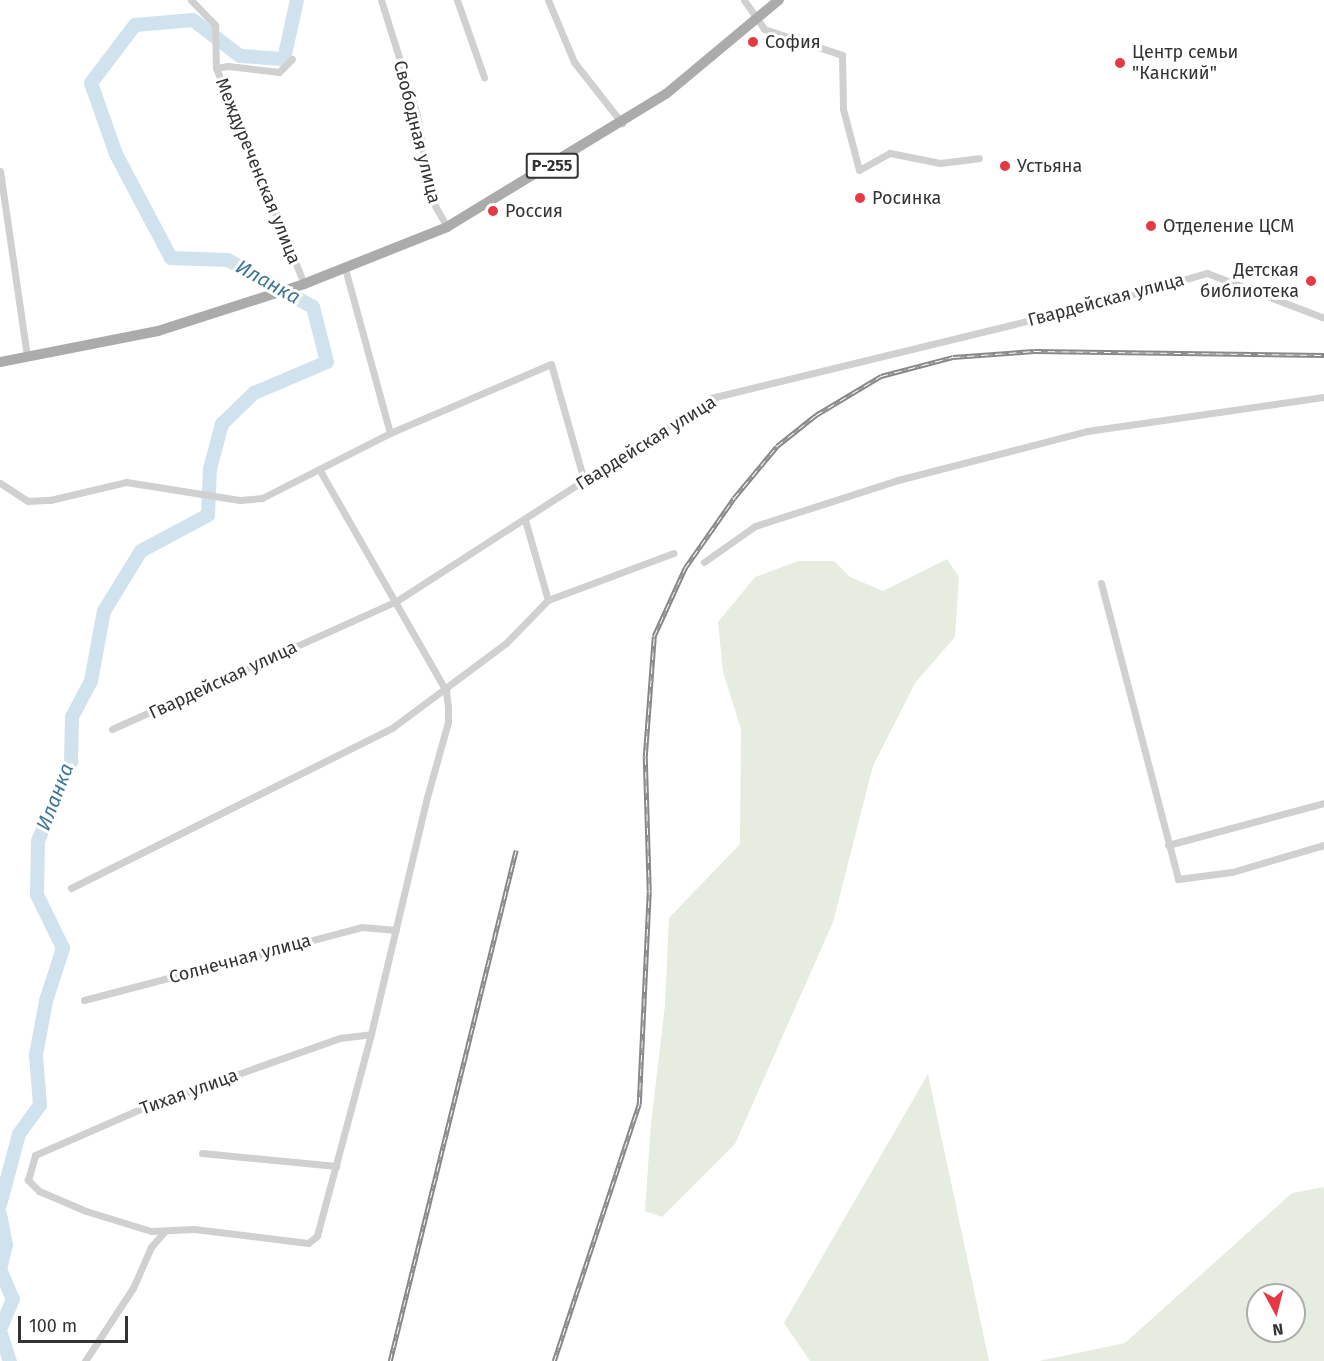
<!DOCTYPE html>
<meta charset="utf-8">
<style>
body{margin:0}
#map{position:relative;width:1324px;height:1361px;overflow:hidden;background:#fff;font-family:"Fira Sans",sans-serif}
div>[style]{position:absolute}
.green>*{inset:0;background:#e6ecdf}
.river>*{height:14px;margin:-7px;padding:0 7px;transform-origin:7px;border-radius:7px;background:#cfe2ee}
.minor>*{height:7px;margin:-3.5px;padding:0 3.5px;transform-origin:3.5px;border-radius:3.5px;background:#d0d0d0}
.primary>*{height:10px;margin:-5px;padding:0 5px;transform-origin:5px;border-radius:5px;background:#ababab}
.rail>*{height:4.5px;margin-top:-2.25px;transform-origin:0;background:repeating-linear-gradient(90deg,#fff 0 7px,#888 0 14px);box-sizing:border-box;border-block:2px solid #888}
.dots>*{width:16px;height:16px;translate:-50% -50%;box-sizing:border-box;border:3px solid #fff;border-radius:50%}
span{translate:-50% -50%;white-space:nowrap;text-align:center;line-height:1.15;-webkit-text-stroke:6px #fff;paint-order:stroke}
.shield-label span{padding:2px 4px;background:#fff;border:2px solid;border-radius:4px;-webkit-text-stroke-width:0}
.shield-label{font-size:16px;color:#333;font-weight:700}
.poi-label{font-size:18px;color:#333}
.left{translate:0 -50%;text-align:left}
.right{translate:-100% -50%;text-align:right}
.street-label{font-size:18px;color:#333}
.water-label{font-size:20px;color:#3f7597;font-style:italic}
.north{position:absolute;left:1246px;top:1283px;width:60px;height:60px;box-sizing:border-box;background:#fff;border:2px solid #adadad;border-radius:50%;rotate:173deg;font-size:16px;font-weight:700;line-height:24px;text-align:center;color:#333}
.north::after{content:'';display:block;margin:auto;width:21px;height:27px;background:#e63946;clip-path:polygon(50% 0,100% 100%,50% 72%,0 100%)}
.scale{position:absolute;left:18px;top:1316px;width:110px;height:27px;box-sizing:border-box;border:3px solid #333;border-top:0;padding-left:8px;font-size:18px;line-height:21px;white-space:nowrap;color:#333;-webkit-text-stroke:4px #fff;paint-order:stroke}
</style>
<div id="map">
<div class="green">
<i style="clip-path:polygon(947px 559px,959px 577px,955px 637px,915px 683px,873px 766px,833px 922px,735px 1144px,662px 1217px,645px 1211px,651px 1124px,665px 1005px,669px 918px,740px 844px,741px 729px,723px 672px,718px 622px,755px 577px,798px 561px,834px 561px,850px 577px,883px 591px)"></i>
<i style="clip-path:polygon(928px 1074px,989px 1361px,810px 1361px,784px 1323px)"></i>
<i style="clip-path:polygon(evenodd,1324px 1187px,1324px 1361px,1039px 1361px,1125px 1343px,1292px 1193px,1324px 1187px,1258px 1295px,1294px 1295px,1294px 1331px,1258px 1331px,1258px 1295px)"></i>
</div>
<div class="river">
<i style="left:0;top:1205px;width:73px;rotate:-75deg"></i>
<i style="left:19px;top:1134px;width:36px;rotate:-54deg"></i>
<i style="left:40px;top:1105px;width:50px;rotate:-94.6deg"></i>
<i style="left:36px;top:1055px;width:55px;rotate:-79.5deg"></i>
<i style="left:46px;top:1001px;width:56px;rotate:-72.2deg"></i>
<i style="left:63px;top:948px;width:59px;rotate:-116.1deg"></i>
<i style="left:37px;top:895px;width:54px;rotate:-88.9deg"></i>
<i style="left:38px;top:841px;width:86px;rotate:-67.3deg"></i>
<i style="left:71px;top:762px;width:45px;rotate:-88.7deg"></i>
<i style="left:72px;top:717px;width:41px;rotate:-62.2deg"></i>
<i style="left:91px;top:681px;width:71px;rotate:-79.5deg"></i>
<i style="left:104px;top:611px;width:70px;rotate:-58.3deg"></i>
<i style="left:141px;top:551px;width:76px;rotate:-28.2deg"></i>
<i style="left:208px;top:515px;width:46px;rotate:-87.5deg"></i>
<i style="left:210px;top:469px;width:47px;rotate:-75.1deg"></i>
<i style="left:222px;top:424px;width:45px;rotate:-44.1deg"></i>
<i style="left:254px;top:393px;width:79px;rotate:-23deg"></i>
<i style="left:327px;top:362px;width:57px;rotate:-104.3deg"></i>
<i style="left:313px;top:307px;width:97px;rotate:-151.1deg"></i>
<i style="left:228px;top:260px;width:57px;rotate:-178deg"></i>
<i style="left:171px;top:258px;width:118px;rotate:-117.9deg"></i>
<i style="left:116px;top:154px;width:75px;rotate:-109.4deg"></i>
<i style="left:91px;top:83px;width:73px;rotate:-52.8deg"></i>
<i style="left:135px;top:25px;width:58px;rotate:-4.9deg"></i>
<i style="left:193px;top:20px;width:59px;rotate:37.5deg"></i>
<i style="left:240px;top:56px;width:44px;rotate:3.9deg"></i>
<i style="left:284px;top:59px;width:60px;rotate:-77.6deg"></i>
<i style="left:0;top:1214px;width:32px;rotate:79deg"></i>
<i style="left:6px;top:1245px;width:25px;rotate:104deg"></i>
<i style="left:0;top:1269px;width:33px;rotate:67deg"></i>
<i style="left:13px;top:1299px;width:34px;rotate:113deg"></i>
<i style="left:0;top:1331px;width:32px;rotate:72deg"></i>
</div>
<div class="minor">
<i style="left:191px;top:0;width:35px;rotate:46deg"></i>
<i style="left:215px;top:25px;width:43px;rotate:88.7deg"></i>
<i style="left:381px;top:0;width:121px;rotate:72.6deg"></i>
<i style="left:417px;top:115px;width:85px;rotate:80.5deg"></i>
<i style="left:431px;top:199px;width:32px;rotate:60deg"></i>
<i style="left:457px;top:0;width:82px;rotate:70.7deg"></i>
<i style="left:548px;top:0;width:67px;rotate:67.2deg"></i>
<i style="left:574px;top:62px;width:78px;rotate:51.8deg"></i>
<i style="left:744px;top:0;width:35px;rotate:55deg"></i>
<i style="left:764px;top:29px;width:82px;rotate:18.4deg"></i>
<i style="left:842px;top:55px;width:54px;rotate:88.9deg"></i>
<i style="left:843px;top:109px;width:63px;rotate:75.3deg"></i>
<i style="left:859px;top:170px;width:35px;rotate:-29deg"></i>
<i style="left:890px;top:153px;width:51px;rotate:11.3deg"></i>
<i style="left:940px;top:163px;width:39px;rotate:-7deg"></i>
<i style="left:292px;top:59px;width:18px;rotate:135deg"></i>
<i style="left:279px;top:72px;width:51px;rotate:-173.3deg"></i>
<i style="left:228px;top:66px;width:12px;rotate:171deg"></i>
<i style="left:216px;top:68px;width:233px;rotate:67.8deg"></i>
<i style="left:0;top:171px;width:188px;rotate:81.7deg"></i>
<i style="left:390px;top:433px;width:175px;rotate:-23.2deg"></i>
<i style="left:551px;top:364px;width:122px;rotate:74.2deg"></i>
<i style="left:319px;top:469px;width:256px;rotate:60.2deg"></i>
<i style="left:446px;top:691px;width:16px;rotate:83deg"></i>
<i style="left:448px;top:707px;width:15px;rotate:90deg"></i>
<i style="left:448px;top:722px;width:78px;rotate:105.6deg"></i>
<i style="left:427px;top:797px;width:244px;rotate:103.3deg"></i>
<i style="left:371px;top:1034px;width:209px;rotate:105deg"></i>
<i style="left:317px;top:1236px;width:11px;rotate:142deg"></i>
<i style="left:308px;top:1243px;width:115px;rotate:-173deg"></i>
<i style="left:194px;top:1229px;width:43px;rotate:177.3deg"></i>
<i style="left:151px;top:1231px;width:68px;rotate:-162.9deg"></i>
<i style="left:86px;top:1211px;width:51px;rotate:-156.9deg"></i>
<i style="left:39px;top:1191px;width:16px;rotate:-135deg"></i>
<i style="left:28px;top:1180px;width:26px;rotate:-74deg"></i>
<i style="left:35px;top:1155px;width:120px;rotate:-23.6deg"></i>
<i style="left:145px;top:1107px;width:207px;rotate:-19.5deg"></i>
<i style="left:340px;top:1038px;width:31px;rotate:-7deg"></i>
<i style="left:0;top:483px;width:33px;rotate:33deg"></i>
<i style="left:28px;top:501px;width:22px;rotate:-3deg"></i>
<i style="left:50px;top:500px;width:78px;rotate:-13.3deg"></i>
<i style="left:126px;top:482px;width:115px;rotate:9deg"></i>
<i style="left:240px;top:500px;width:22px;rotate:-5deg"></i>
<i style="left:262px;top:498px;width:144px;rotate:-26.9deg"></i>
<i style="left:390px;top:433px;width:171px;rotate:-105.3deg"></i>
<i style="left:525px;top:520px;width:83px;rotate:74deg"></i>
<i style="left:704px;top:562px;width:62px;rotate:-35.2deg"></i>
<i style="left:755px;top:526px;width:150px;rotate:-17.8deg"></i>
<i style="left:898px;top:480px;width:195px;rotate:-14.5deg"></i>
<i style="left:1087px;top:431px;width:239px;rotate:-8.2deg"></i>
<i style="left:1101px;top:583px;width:306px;rotate:75.4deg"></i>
<i style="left:1178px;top:879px;width:54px;rotate:-7.4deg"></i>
<i style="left:1232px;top:872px;width:96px;rotate:-16.4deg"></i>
<i style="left:112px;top:729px;width:310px;rotate:-24.2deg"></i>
<i style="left:395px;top:602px;width:376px;rotate:-32.8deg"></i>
<i style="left:711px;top:398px;width:415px;rotate:-13.7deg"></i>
<i style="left:1114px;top:300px;width:97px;rotate:-16.2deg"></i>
<i style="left:1207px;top:273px;width:125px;rotate:21deg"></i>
<i style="left:1168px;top:845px;width:162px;rotate:-15.1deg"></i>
<i style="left:71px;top:888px;width:359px;rotate:-26.5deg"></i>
<i style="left:392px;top:728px;width:142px;rotate:-36.7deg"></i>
<i style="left:506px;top:643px;width:60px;rotate:-45.7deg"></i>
<i style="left:548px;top:600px;width:134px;rotate:-20.5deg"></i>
<i style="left:84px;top:1000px;width:287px;rotate:-14.7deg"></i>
<i style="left:362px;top:927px;width:34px;rotate:5deg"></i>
<i style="left:202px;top:1153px;width:135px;rotate:5.5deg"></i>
<i style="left:85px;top:1361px;width:87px;rotate:-56.7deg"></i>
<i style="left:133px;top:1288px;width:45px;rotate:-66.3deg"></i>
<i style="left:151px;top:1247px;width:21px;rotate:-49deg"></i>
</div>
<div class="primary">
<i style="left:0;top:362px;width:161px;rotate:-11.1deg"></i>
<i style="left:158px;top:331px;width:153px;rotate:-17.8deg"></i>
<i style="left:304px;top:284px;width:154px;rotate:-21.7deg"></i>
<i style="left:447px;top:227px;width:256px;rotate:-31.3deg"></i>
<i style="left:666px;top:94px;width:147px;rotate:-39.8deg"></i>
</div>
<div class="rail">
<i style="left:390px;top:1361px;width:526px;rotate:-76.15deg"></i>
<i style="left:554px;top:1361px;width:271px;rotate:-71.7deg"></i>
<i style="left:639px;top:1104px;width:213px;rotate:-87.3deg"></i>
<i style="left:649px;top:891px;width:134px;rotate:-91.7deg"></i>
<i style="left:645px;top:757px;width:121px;rotate:-85.7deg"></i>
<i style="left:654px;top:636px;width:75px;rotate:-65.5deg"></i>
<i style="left:685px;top:568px;width:85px;rotate:-55deg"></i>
<i style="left:734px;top:498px;width:67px;rotate:-50.4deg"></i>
<i style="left:777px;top:446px;width:50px;rotate:-38.5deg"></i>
<i style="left:816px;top:415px;width:76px;rotate:-31deg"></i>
<i style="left:881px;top:376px;width:74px;rotate:-14.8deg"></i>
<i style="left:953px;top:357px;width:81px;rotate:-4.2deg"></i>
<i style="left:1034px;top:351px;width:290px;rotate:0.8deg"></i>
</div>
<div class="dots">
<i style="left:753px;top:42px;background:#e63946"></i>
<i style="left:1120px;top:63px;background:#e63946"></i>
<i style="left:1005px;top:166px;background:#e63946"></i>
<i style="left:860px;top:198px;background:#e63946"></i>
<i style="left:493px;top:211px;background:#e63946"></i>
<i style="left:1151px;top:226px;background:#e63946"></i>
<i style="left:1311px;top:281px;background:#e63946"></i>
</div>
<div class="shield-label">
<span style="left:552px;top:166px">Р-255</span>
</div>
<div class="poi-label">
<span class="left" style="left:765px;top:42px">София</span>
<span class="left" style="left:1132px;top:63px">Центр семьи<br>"Канский"</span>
<span class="left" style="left:1017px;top:166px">Устьяна</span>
<span class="left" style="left:872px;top:198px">Росинка</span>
<span class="left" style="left:505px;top:211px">Россия</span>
<span class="left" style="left:1163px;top:226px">Отделение ЦСМ</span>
<span class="right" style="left:1299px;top:281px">Детская<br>библиотека</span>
</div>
<div class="street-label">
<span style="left:417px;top:132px;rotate:76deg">Свободная улица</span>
<span style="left:258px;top:171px;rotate:68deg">Междуреченская улица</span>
<span style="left:1106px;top:300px;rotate:-15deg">Гвардейская улица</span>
<span style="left:646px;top:443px;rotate:-32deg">Гвардейская улица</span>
<span style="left:223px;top:680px;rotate:-25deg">Гвардейская улица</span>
<span style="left:240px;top:959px;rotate:-15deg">Солнечная улица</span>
<span style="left:189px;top:1092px;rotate:-20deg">Тихая улица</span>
</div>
<div class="water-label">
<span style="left:268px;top:282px;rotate:29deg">Иланка</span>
<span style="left:55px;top:797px;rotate:-69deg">Иланка</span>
</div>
<div class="north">N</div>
<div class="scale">100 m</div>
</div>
